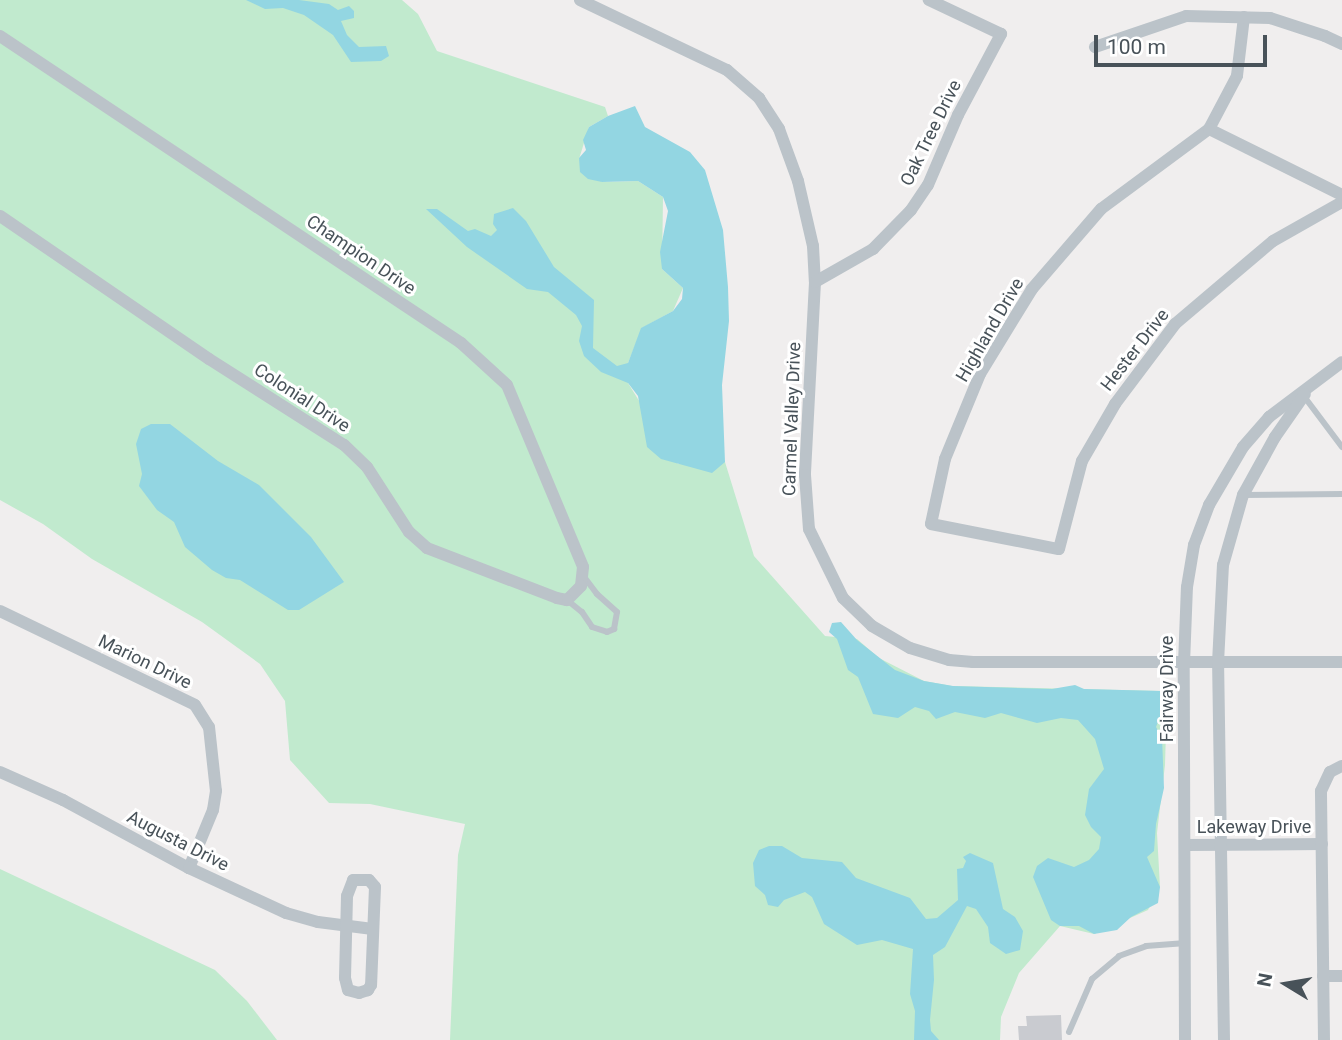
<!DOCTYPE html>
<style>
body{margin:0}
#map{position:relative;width:1342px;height:1040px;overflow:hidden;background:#f0eeee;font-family:Roboto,sans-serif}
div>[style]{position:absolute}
.green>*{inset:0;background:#c1eace}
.water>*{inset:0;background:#93d6e2}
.building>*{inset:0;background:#c9cbd0}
.service>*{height:6px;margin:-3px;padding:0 3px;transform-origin:3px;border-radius:3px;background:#bbc3c9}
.minor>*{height:12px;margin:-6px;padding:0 6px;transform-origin:6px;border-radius:6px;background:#bbc3c9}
span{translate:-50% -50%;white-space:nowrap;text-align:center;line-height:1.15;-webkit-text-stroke:6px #fff;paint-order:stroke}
.street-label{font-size:18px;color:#485259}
.north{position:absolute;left:1251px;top:949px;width:70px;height:70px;-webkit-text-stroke:5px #fff;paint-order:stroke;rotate:281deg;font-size:19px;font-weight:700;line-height:28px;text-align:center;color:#485259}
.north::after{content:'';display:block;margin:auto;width:24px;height:32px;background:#485259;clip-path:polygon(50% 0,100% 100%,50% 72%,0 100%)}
.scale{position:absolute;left:1094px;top:35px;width:173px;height:32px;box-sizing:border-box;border:4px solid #485259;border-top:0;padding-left:9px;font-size:21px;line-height:24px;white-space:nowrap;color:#485259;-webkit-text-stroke:5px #fff;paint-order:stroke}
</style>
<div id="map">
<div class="green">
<i style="clip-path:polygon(0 0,402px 0,418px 14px,437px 51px,605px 107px,608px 116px,589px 127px,579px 159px,602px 182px,638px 181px,663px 197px,662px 269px,683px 288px,673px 311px,642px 328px,628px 363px,628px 383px,678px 464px,725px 462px,754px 556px,825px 636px,857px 639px,879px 658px,924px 681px,952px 686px,1161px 691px,1167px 699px,1165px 765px,1157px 833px,1160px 887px,1148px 910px,1094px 934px,1060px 926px,1019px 973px,1001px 1017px,1000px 1040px,450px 1040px,458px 855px,465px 824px,370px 804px,329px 803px,290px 760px,285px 701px,260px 664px,202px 622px,92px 559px,43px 524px,0 500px)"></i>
<i style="clip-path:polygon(0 869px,215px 970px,247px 1001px,277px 1040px,0 1040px)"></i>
</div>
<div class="water">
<i style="clip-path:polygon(246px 0,299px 0,329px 4px,338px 10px,349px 6px,354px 11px,354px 18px,341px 21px,347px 35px,359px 47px,386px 46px,389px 56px,381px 61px,351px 62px,333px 35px,304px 15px,283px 8px,265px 9px)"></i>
<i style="clip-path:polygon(635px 106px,645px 127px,690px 152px,705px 170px,723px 230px,728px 287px,729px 321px,722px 385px,725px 462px,712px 473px,661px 459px,647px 447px,638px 396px,628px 383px,601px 372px,584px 356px,579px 341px,582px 326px,576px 315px,548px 292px,527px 289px,467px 247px,426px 209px,437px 209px,468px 231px,475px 229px,491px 236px,497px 230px,493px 224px,494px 214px,513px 208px,526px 221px,554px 267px,594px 300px,593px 348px,617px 366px,628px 363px,641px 328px,673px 311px,682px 299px,683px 288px,662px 269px,660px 252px,668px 211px,663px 197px,638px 181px,602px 182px,588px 179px,580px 172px,579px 158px,586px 150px,583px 140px,589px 127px,608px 116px)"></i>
<i style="clip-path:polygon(151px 424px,170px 424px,218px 461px,259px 485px,311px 537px,344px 582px,299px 610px,288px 610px,240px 580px,226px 578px,212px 570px,185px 547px,174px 522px,157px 510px,139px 486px,142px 474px,136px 444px,141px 429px)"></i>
<i style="clip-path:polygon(841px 622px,857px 640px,895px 670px,924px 681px,953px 686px,1052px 689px,1075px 685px,1084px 689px,1161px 691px,1167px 699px,1156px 727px,1162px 737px,1164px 788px,1156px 824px,1154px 851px,1147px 857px,1160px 887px,1158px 903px,1131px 917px,1117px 930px,1094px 934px,1079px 926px,1060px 926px,1051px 920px,1033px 877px,1037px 866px,1048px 858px,1074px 867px,1089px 860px,1099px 849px,1101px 837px,1091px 827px,1085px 815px,1089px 789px,1104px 769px,1095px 739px,1078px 720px,1061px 718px,1037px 723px,1001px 713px,985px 718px,955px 712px,936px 719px,929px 711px,915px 707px,898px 718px,873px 714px,858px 677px,848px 670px,837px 639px,829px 632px,832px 623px)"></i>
<i style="clip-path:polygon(769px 846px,782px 846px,802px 858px,842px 862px,856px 878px,910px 898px,926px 919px,937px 918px,958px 900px,957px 869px,963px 868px,966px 861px,963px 857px,970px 853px,993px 863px,1003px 909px,1015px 917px,1023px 931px,1020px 950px,1006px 954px,990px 943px,988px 927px,976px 909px,967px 906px,945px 947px,933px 955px,934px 980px,930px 1020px,931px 1031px,939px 1040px,914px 1040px,915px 1011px,910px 994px,913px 949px,882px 940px,857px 945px,824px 924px,812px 897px,805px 892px,784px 900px,778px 907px,768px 905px,765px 895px,755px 886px,753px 863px,759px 850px)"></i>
</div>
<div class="building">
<i style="clip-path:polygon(1061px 1015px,1062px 1040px,1019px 1040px,1018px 1026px,1027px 1026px,1026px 1016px)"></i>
</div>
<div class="service">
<i style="left:1303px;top:395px;width:65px;rotate:53.1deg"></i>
<i style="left:1243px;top:495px;width:99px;rotate:-0.6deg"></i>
<i style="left:567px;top:600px;width:19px;rotate:39deg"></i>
<i style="left:582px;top:612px;width:18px;rotate:56deg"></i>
<i style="left:592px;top:627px;width:16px;rotate:18deg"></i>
<i style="left:607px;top:632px;width:8px;rotate:-23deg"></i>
<i style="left:614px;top:629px;width:17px;rotate:-80deg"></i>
<i style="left:617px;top:612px;width:27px;rotate:-138deg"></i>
<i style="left:597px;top:594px;width:21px;rotate:-127deg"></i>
<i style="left:1069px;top:1032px;width:58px;rotate:-66.5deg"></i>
<i style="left:1092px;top:979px;width:35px;rotate:-40deg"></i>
<i style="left:1119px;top:956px;width:29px;rotate:-20deg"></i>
<i style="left:1146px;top:946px;width:40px;rotate:-4.3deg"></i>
</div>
<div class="minor">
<i style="left:580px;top:0;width:163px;rotate:25.5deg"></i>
<i style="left:727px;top:70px;width:43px;rotate:41.2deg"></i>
<i style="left:759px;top:98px;width:37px;rotate:57deg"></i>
<i style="left:779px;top:129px;width:55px;rotate:69.9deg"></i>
<i style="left:798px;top:181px;width:67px;rotate:77deg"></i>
<i style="left:813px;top:246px;width:36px;rotate:87deg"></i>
<i style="left:815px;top:282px;width:193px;rotate:93deg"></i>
<i style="left:805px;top:475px;width:54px;rotate:85.8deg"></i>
<i style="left:809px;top:529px;width:77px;rotate:63.8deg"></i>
<i style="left:843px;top:598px;width:40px;rotate:44deg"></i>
<i style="left:872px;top:626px;width:44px;rotate:30.1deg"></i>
<i style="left:910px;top:648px;width:41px;rotate:17.1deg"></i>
<i style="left:949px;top:660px;width:24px;rotate:5deg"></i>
<i style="left:973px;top:662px;width:369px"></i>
<i style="left:1244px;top:17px;width:59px;rotate:96.8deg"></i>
<i style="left:1237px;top:76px;width:60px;rotate:117.8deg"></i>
<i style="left:1209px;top:129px;width:134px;rotate:143.5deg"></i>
<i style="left:1101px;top:209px;width:106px;rotate:130.8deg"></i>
<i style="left:1032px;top:289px;width:100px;rotate:121.5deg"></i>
<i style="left:980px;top:374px;width:92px;rotate:112.4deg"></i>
<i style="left:945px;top:459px;width:66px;rotate:102.2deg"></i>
<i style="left:931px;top:524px;width:130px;rotate:11.1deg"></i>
<i style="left:1059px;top:549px;width:91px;rotate:-75.4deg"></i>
<i style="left:1082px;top:461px;width:66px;rotate:-59.9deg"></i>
<i style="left:1115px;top:404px;width:100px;rotate:-53.1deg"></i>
<i style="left:1175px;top:324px;width:128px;rotate:-40.3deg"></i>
<i style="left:1273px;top:241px;width:79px;rotate:-29.5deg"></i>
<i style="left:0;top:36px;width:554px;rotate:33.66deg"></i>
<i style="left:461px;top:343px;width:62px;rotate:42.4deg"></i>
<i style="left:507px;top:385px;width:197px;rotate:67.3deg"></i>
<i style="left:583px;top:567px;width:19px;rotate:96deg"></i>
<i style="left:581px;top:586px;width:20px;rotate:135deg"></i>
<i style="left:567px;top:600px;width:10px;rotate:-169deg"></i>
<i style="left:557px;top:598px;width:139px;rotate:-159deg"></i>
<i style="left:427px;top:548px;width:24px;rotate:-138deg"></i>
<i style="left:409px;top:532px;width:77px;rotate:-122.9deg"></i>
<i style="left:367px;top:467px;width:32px;rotate:-136deg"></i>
<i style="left:344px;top:445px;width:160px;rotate:-147.5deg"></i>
<i style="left:209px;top:359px;width:253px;rotate:-145.6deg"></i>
<i style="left:1095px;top:47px;width:96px;rotate:-18.8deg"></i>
<i style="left:1186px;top:16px;width:84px;rotate:1.4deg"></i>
<i style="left:1270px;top:18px;width:58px;rotate:18.1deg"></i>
<i style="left:1325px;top:36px;width:19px;rotate:25deg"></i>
<i style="left:1209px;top:129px;width:148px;rotate:26.4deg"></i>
<i style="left:815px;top:282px;width:67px;rotate:-29.6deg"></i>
<i style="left:873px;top:249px;width:54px;rotate:-45.7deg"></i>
<i style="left:911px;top:210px;width:30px;rotate:-56deg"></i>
<i style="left:928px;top:185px;width:76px;rotate:-66.8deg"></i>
<i style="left:958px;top:115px;width:92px;rotate:-62deg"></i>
<i style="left:1001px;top:34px;width:80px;rotate:-154.7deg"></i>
<i style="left:0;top:611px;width:216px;rotate:25.7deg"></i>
<i style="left:195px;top:705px;width:26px;rotate:58deg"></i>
<i style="left:209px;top:727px;width:64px;rotate:83.8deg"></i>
<i style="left:216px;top:791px;width:19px;rotate:99deg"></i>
<i style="left:213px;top:810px;width:63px;rotate:112.5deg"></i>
<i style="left:0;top:772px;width:69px;rotate:24deg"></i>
<i style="left:63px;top:800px;width:143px;rotate:28.4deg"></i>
<i style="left:189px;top:868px;width:107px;rotate:24.9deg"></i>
<i style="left:286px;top:913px;width:33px;rotate:16deg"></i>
<i style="left:318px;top:922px;width:55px;rotate:7.3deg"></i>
<i style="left:1186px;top:845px;width:136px;rotate:-0.4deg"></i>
<i style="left:353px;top:880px;width:16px"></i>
<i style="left:369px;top:880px;width:9px;rotate:49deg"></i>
<i style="left:375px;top:887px;width:98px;rotate:92.3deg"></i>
<i style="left:371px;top:985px;width:6px;rotate:121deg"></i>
<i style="left:368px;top:990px;width:9px;rotate:162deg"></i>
<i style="left:359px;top:993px;width:11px;rotate:-165deg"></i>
<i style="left:348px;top:990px;width:12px;rotate:-104deg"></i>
<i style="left:345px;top:978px;width:82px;rotate:-88.6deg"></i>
<i style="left:347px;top:896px;width:17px;rotate:-69deg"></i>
<i style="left:1323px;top:976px;width:19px"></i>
<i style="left:1185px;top:1040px;width:376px;rotate:-90.2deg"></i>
<i style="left:1184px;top:664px;width:77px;rotate:-87.8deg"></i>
<i style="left:1187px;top:587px;width:43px;rotate:-80.5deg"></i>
<i style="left:1194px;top:545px;width:43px;rotate:-69.4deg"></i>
<i style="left:1209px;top:505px;width:67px;rotate:-59.6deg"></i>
<i style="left:1243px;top:447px;width:40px;rotate:-49deg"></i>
<i style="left:1269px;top:417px;width:91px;rotate:-37deg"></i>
<i style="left:1224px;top:1040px;width:377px;rotate:-90.9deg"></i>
<i style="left:1218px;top:663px;width:98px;rotate:-87.1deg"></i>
<i style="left:1223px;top:565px;width:73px;rotate:-74.1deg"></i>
<i style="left:1243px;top:495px;width:66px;rotate:-61.1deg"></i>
<i style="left:1275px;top:437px;width:52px;rotate:-55.1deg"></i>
<i style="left:1324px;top:1040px;width:249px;rotate:-90.7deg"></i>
<i style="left:1321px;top:791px;width:21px;rotate:-65deg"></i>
<i style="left:1330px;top:772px;width:13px;rotate:-27deg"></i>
</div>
<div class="street-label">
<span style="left:931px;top:133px;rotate:-64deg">Oak Tree Drive</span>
<span style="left:361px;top:255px;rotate:34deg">Champion Drive</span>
<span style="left:990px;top:330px;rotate:-60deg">Highland Drive</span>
<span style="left:1135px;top:350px;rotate:-52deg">Hester Drive</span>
<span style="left:302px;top:398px;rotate:33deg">Colonial Drive</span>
<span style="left:792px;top:419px;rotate:-88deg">Carmel Valley Drive</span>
<span style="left:145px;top:662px;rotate:26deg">Marion Drive</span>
<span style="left:1167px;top:689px;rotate:-90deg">Fairway Drive</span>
<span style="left:1254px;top:827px">Lakeway Drive</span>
<span style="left:178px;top:841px;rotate:27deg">Augusta Drive</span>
</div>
<div class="north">N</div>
<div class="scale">100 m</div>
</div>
